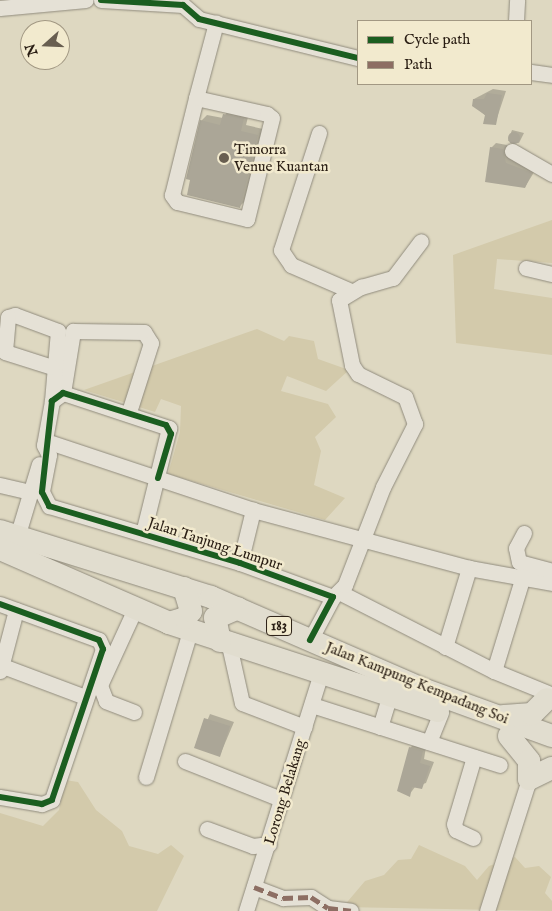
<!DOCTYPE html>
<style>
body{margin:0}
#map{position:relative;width:552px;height:911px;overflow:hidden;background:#ded8c1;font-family:"IM FELL English",serif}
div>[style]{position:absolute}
.green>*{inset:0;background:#d3caab}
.shadow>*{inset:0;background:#0003}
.building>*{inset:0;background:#aba697}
.round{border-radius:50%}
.roads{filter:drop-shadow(0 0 1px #908b7d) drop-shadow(0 0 1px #908b7d)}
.minor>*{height:15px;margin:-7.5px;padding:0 7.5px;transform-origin:7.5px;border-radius:7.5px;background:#e5e1d6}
.highway>*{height:22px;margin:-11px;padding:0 11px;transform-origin:11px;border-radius:11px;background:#e1ddcf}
.quiet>*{height:5px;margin-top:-2.5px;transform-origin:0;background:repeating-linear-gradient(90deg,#8d6e63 0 10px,transparent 0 15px)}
.cycleway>*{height:6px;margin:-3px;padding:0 3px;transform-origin:3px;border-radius:3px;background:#1b5e20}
.dots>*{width:14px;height:14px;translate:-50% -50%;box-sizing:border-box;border:2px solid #f2eace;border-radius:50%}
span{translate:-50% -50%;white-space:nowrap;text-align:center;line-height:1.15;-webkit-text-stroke:5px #f2eace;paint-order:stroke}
.shield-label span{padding:1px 4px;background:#f2eace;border:1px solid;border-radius:4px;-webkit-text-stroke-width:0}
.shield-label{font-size:14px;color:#291d13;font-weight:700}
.poi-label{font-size:15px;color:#291d13}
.left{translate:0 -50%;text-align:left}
.street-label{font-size:15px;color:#291d13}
.legend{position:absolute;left:357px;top:20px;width:175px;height:65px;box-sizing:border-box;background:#f2eace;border:1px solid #a29883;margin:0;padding:6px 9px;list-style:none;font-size:15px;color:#291d13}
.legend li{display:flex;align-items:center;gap:10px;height:25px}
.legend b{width:25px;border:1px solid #a29883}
.north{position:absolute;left:20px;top:20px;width:50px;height:50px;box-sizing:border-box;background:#f2eace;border:1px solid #a29883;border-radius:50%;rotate:250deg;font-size:14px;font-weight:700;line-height:20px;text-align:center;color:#291d13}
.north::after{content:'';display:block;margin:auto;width:18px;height:22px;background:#685e50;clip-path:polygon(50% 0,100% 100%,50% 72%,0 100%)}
</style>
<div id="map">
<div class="green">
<i style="clip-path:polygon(552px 220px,552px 263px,497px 259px,494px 289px,552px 298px,552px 355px,456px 343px,453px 255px)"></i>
<i style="clip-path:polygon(257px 329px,284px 341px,289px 336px,314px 341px,318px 359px,349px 370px,326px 391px,287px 376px,281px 391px,328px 404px,336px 417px,315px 437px,321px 451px,314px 485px,345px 498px,325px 520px,168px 474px,180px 432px,181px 406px,161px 399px,155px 412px,84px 390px)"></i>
<i style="clip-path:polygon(65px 780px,78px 782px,96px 810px,122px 831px,129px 846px,158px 854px,171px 845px,184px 856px,157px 911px,0 911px,0 813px,43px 826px,59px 810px)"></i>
<i style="clip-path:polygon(419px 845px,465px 866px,477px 880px,489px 866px,515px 857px,525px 868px,539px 866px,551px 877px,545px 893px,552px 901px,552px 911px,343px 907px,365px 881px,384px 875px,398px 860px,411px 859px)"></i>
</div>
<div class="shadow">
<i style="clip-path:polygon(493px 89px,506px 91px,495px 124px,478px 109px,474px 99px)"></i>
<i style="clip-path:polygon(230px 108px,249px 113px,246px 125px,263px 129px,246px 200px,240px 206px,201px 121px,207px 115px,223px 118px)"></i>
<i style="clip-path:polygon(512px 130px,524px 133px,519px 143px,508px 141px)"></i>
<i style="clip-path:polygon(496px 143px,507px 145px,510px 158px,536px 169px,525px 187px,491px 148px)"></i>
<i style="clip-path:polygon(210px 714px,234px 722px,220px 755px,196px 747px)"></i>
<i style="clip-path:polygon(415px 743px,426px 747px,424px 759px,434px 762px,426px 783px,415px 787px,409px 795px,410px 748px)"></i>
</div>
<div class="building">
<i style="clip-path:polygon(487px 93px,502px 95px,496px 125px,483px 124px,485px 115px,472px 106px,473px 99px,484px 99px)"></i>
<i style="clip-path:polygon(223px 114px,244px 118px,241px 131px,258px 135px,240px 208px,187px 195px,190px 180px,186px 179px,200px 120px,220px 125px)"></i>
<i class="round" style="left:508px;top:132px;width:12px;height:12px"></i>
<i style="clip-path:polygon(490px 147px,503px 149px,506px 163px,532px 173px,525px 188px,485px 182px)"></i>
<i style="clip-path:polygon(204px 718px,230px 726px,220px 757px,194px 748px)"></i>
<i style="clip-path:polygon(409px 747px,423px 751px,420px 763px,430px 766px,422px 789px,412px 787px,410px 797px,397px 791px)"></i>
</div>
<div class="roads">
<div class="minor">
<i style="left:101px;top:0;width:82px;rotate:3.5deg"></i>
<i style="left:183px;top:5px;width:21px;rotate:41deg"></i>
<i style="left:199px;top:19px;width:164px;rotate:13.8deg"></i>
<i style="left:0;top:8px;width:86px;rotate:-5.3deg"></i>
<i style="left:516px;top:21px;width:21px;rotate:-87deg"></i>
<i style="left:531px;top:72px;width:21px;rotate:8deg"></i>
<i style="left:196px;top:98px;width:73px;rotate:12.7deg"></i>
<i style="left:267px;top:114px;width:6px;rotate:39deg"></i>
<i style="left:272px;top:118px;width:104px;rotate:103.9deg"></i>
<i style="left:247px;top:219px;width:72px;rotate:-166.3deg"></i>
<i style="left:177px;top:202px;width:9px;rotate:-126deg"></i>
<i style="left:172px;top:195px;width:100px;rotate:-76.1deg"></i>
<i style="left:196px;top:98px;width:78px;rotate:-75.1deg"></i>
<i style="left:319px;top:133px;width:123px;rotate:108deg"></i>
<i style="left:281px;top:250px;width:18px;rotate:56deg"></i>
<i style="left:291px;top:265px;width:65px;rotate:23.4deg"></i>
<i style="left:512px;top:151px;width:46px;rotate:29.9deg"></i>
<i style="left:526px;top:268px;width:27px;rotate:13deg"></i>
<i style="left:63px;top:393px;width:14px;rotate:144deg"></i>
<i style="left:52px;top:401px;width:45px;rotate:100.3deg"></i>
<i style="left:44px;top:445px;width:11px;rotate:63deg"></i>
<i style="left:49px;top:455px;width:38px;rotate:101deg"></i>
<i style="left:42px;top:492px;width:16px;rotate:63deg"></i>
<i style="left:49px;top:506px;width:199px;rotate:16.6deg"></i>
<i style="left:240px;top:563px;width:99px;rotate:20.1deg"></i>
<i style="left:333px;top:597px;width:49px;rotate:118.1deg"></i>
<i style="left:63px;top:393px;width:112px;rotate:18.3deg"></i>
<i style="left:169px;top:428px;width:108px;rotate:103.9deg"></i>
<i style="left:63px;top:393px;width:63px;rotate:-80.8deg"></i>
<i style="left:73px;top:331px;width:71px;rotate:0.8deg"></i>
<i style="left:144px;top:332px;width:13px;rotate:58deg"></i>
<i style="left:151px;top:343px;width:72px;rotate:107.7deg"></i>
<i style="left:52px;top:401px;width:70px;rotate:-85.1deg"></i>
<i style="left:58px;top:331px;width:46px;rotate:-159.6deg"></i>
<i style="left:15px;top:315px;width:7px;rotate:164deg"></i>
<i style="left:8px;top:317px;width:35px;rotate:95deg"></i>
<i style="left:5px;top:352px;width:49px;rotate:17.7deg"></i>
<i style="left:46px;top:441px;width:218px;rotate:18.4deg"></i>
<i style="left:253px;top:510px;width:224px;rotate:15deg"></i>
<i style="left:469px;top:568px;width:84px;rotate:10.2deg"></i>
<i style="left:0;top:485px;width:32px;rotate:13deg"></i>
<i style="left:524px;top:533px;width:17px;rotate:118deg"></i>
<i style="left:516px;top:548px;width:14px;rotate:78deg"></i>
<i style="left:519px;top:562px;width:34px;rotate:15deg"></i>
<i style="left:17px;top:537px;width:76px;rotate:-73.2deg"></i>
<i style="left:240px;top:563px;width:55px;rotate:-76.2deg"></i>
<i style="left:339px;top:592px;width:174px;rotate:27deg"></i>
<i style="left:494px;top:671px;width:58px;rotate:22.2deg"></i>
<i style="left:333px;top:597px;width:17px;rotate:-45deg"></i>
<i style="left:345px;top:585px;width:105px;rotate:-68.8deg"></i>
<i style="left:383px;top:487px;width:71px;rotate:-63.1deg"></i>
<i style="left:415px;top:424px;width:29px;rotate:-110deg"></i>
<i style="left:405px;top:397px;width:52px;rotate:-153.9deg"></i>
<i style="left:358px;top:374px;width:11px;rotate:-124deg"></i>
<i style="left:352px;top:365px;width:66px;rotate:-101.3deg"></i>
<i style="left:339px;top:300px;width:26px;rotate:-31deg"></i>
<i style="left:361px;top:287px;width:33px;rotate:-16deg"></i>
<i style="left:393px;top:278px;width:46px;rotate:-52.9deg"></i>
<i style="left:0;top:604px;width:105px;rotate:20deg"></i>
<i style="left:99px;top:640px;width:10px;rotate:66deg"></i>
<i style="left:103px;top:649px;width:159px;rotate:108.7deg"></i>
<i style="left:52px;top:800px;width:11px;rotate:158deg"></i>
<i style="left:42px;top:804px;width:43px;rotate:-170.5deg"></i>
<i style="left:229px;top:645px;width:59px;rotate:77.4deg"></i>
<i style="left:242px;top:703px;width:67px;rotate:20.9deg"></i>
<i style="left:445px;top:647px;width:83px;rotate:-73.1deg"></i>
<i style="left:0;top:665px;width:91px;rotate:20.6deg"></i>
<i style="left:0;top:671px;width:63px;rotate:-75.3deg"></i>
<i style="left:494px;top:671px;width:99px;rotate:-73deg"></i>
<i style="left:312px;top:705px;width:197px;rotate:17.7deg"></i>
<i style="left:134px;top:712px;width:30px;rotate:-159deg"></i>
<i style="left:106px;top:701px;width:17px;rotate:-111deg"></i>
<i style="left:100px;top:685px;width:84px;rotate:-65.3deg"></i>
<i style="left:380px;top:727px;width:34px;rotate:-73deg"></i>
<i style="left:429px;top:742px;width:32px;rotate:-68deg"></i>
<i style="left:185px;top:761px;width:103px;rotate:21.6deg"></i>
<i style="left:146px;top:777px;width:152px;rotate:-73.2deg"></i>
<i style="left:207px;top:829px;width:49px;rotate:20.3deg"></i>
<i style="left:253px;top:846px;width:16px;rotate:-7deg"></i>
<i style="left:473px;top:838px;width:19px;rotate:-155deg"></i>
<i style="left:456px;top:830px;width:6px;rotate:-108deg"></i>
<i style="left:454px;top:824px;width:70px;rotate:-73.4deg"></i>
<i style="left:254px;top:887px;width:31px;rotate:21deg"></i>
<i style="left:283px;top:898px;width:28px;rotate:-2deg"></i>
<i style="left:311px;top:897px;width:20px;rotate:33deg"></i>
<i style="left:328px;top:908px;width:23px;rotate:7deg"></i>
<i style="left:246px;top:911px;width:250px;rotate:-72.5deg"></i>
<i style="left:487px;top:911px;width:139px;rotate:-72.3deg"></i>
</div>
<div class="highway">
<i style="left:0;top:531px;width:221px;rotate:17.4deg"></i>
<i style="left:211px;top:597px;width:228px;rotate:23.5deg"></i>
<i style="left:420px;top:688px;width:140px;rotate:20deg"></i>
<i style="left:0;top:549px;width:184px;rotate:23.6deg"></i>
<i style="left:169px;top:623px;width:283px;rotate:18.1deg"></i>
<i style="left:169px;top:623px;width:17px;rotate:-17deg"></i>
<i style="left:185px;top:618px;width:9px;rotate:-49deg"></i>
<i style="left:191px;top:611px;width:24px;rotate:-107deg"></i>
<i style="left:220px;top:641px;width:24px;rotate:-102deg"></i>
<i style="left:215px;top:618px;width:25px;rotate:-23deg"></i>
<i style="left:504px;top:716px;width:28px;rotate:-4deg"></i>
<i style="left:532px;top:714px;width:21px;rotate:-45deg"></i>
<i style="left:509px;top:736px;width:32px;rotate:51deg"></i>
<i style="left:529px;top:761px;width:18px;rotate:90deg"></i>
<i style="left:529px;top:779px;width:25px;rotate:-26deg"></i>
</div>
</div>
<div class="quiet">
<i style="left:254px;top:887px;width:31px;rotate:21deg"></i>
<i style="left:283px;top:898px;width:28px;rotate:-2deg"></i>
<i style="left:311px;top:897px;width:20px;rotate:33deg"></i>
<i style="left:328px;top:908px;width:23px;rotate:7deg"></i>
</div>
<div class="cycleway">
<i style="left:101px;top:0;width:82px;rotate:3.5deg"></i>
<i style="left:183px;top:5px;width:21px;rotate:41deg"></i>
<i style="left:199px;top:19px;width:164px;rotate:13.8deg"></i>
<i style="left:158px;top:478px;width:46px;rotate:-73.5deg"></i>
<i style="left:171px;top:434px;width:10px;rotate:-119deg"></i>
<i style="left:166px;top:425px;width:108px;rotate:-162.7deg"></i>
<i style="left:63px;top:393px;width:14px;rotate:144deg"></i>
<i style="left:52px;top:401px;width:92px;rotate:96.3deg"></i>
<i style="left:42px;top:492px;width:16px;rotate:63deg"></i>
<i style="left:49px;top:506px;width:199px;rotate:16.6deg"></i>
<i style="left:240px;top:563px;width:99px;rotate:20.1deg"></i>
<i style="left:333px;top:597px;width:49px;rotate:118.1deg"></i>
<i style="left:0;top:604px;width:105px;rotate:20deg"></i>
<i style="left:99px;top:640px;width:10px;rotate:66deg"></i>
<i style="left:103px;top:649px;width:159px;rotate:108.7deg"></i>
<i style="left:52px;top:800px;width:11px;rotate:158deg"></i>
<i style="left:42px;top:804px;width:43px;rotate:-170.5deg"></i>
</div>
<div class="dots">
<i style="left:224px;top:158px;background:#685e50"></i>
</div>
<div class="shield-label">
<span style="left:279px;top:626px">183</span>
</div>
<div class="poi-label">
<span class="left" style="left:234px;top:158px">Timorra<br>Venue Kuantan</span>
</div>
<div class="street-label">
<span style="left:215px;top:544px;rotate:18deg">Jalan Tanjung Lumpur</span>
<span style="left:417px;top:683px;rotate:22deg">Jalan Kampung Kempadang Soi</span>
<span style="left:285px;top:792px;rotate:-73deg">Lorong Belakang</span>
</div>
<ul class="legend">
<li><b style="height:6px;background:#1b5e20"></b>Cycle path</li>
<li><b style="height:6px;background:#8d6e63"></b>Path</li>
</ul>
<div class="north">N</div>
</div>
